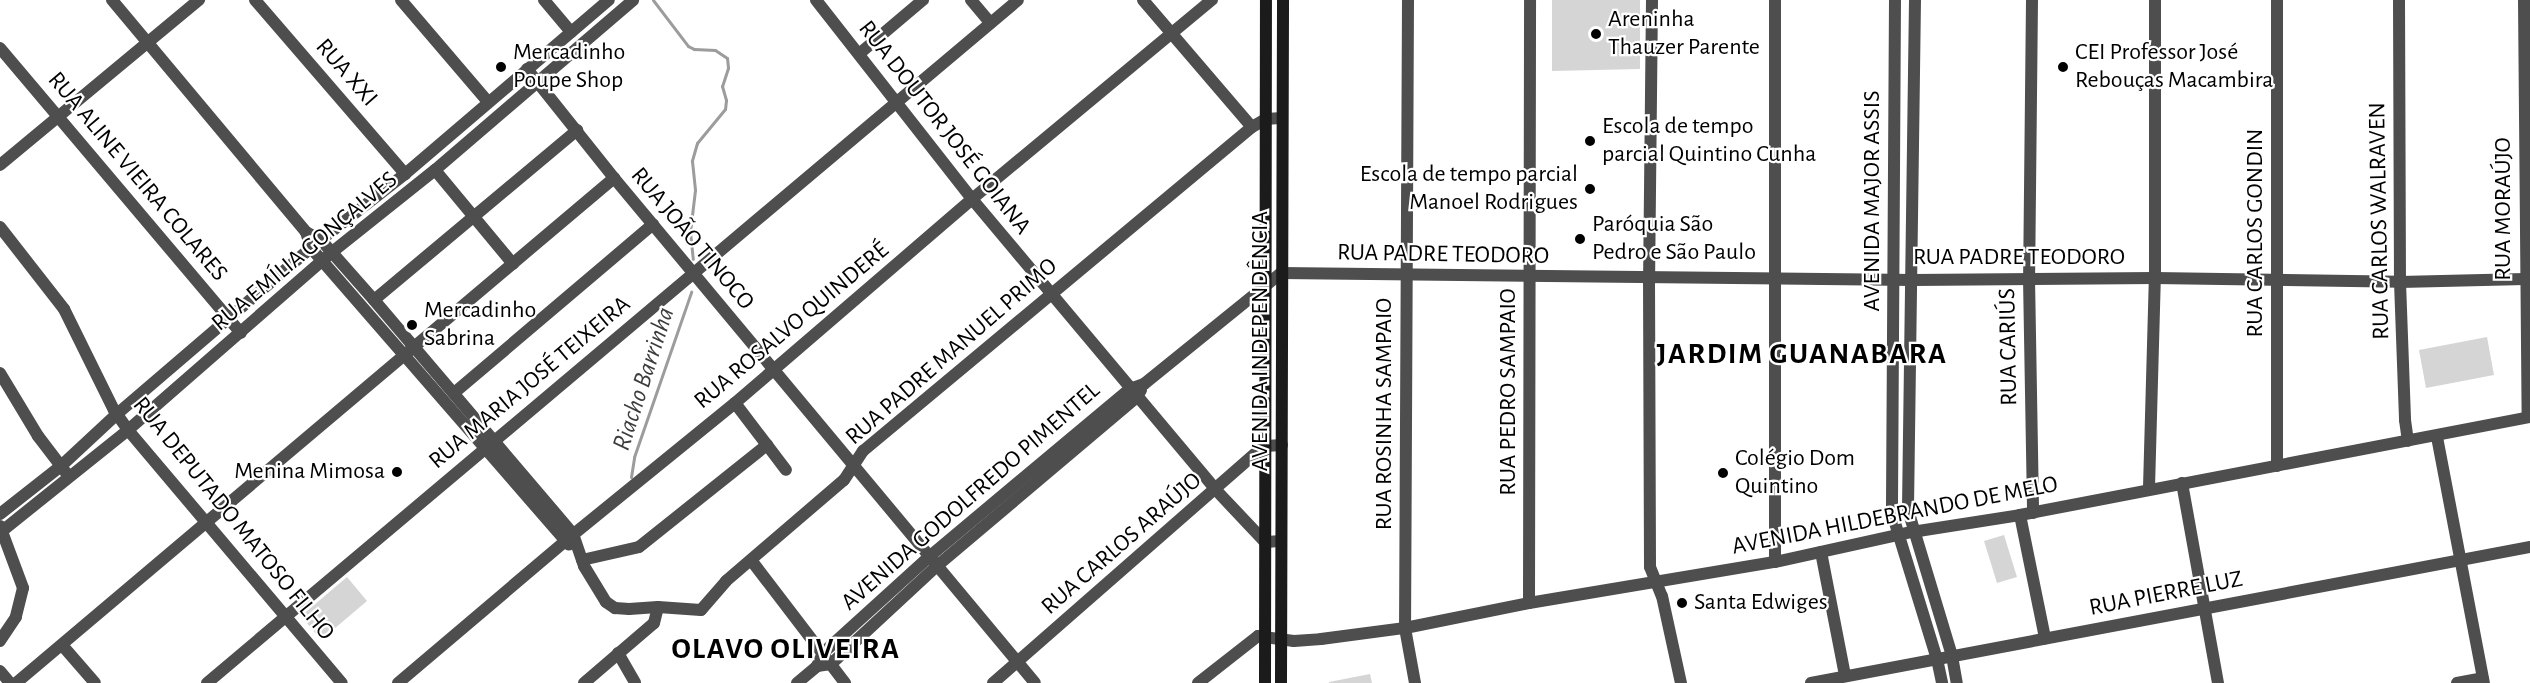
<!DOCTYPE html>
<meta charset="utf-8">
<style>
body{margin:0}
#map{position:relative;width:2530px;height:683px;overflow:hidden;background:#fff;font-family:"Alegreya Sans",sans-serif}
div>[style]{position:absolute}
.green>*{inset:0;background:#d5d5d5}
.stream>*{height:3px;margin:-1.5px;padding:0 1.5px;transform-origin:1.5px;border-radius:1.5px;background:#9c9c9c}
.minor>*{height:12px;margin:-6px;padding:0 6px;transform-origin:6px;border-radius:6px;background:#4e4e4e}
.tertiary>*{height:12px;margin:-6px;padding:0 6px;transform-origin:6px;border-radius:6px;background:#4e4e4e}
.secondary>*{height:12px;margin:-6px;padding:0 6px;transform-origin:6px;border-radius:6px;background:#1b1b1b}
.dots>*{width:16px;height:16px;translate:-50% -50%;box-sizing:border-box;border:3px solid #fff;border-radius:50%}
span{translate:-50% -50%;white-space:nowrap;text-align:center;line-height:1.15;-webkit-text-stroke:4.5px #fff;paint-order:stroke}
.poi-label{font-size:24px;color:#000}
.left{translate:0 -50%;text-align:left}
.right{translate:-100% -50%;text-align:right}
.street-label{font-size:24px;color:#000}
.water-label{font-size:26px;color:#3d3d3d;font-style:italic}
.district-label{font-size:30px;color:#000;font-weight:700;letter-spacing:1.5px}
</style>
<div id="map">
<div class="green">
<i style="clip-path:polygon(1552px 0,1640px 0,1640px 69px,1552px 71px)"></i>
<i style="clip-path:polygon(2487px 337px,2494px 375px,2426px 388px,2419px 350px)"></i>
<i style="clip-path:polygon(2004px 535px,2017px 577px,1997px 583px,1984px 541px)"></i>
<i style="clip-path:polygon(347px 577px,367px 601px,321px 640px,301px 616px)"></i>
<i style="clip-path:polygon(1370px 674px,1372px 683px,1329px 683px,1329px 682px)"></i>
</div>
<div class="stream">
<i style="left:653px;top:0;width:58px;rotate:52.7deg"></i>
<i style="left:688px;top:46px;width:7px;rotate:27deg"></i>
<i style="left:694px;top:49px;width:21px;rotate:3deg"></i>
<i style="left:715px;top:50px;width:14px;rotate:34deg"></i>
<i style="left:727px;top:58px;width:10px;rotate:84deg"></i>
<i style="left:728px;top:68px;width:19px;rotate:108deg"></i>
<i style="left:722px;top:86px;width:15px;rotate:74deg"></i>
<i style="left:726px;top:100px;width:9px;rotate:96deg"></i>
<i style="left:725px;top:109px;width:44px;rotate:129.5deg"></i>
<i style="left:697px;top:143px;width:19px;rotate:106deg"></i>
<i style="left:692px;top:161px;width:29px;rotate:84deg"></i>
<i style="left:695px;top:190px;width:42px;rotate:96.8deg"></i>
<i style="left:690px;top:232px;width:27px;rotate:84deg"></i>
<i style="left:631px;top:477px;width:20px;rotate:-81deg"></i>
<i style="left:634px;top:457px;width:175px;rotate:-70.9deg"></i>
</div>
<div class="minor">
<i style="left:112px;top:0;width:302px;rotate:50.1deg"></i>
<i style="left:306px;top:232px;width:17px;rotate:73deg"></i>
<i style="left:311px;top:248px;width:393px;rotate:49deg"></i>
<i style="left:255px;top:0;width:230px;rotate:49.2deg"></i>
<i style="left:401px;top:0;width:134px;rotate:49.5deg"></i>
<i style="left:544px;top:0;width:42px;rotate:49.8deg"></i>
<i style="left:816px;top:0;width:253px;rotate:51.9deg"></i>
<i style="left:972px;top:199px;width:380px;rotate:50deg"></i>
<i style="left:1216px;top:490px;width:71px;rotate:46.7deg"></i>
<i style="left:1265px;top:542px;width:16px;rotate:-4deg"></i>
<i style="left:971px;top:0;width:30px;rotate:50deg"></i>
<i style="left:1143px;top:0;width:167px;rotate:49.4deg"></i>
<i style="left:1408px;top:0;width:628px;rotate:90.27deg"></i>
<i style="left:1405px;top:628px;width:56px;rotate:79.7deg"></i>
<i style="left:1652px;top:0;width:279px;rotate:90.6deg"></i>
<i style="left:1649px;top:279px;width:288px;rotate:89.8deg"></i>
<i style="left:1650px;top:567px;width:31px;rotate:68deg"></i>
<i style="left:1662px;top:596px;width:89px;rotate:77.7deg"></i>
<i style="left:1775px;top:0;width:562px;rotate:90deg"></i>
<i style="left:2032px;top:0;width:278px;rotate:90.6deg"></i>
<i style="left:2029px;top:278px;width:235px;rotate:89deg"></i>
<i style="left:2399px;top:0;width:282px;rotate:89.8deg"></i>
<i style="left:2400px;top:282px;width:138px;rotate:87.9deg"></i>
<i style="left:2405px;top:420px;width:21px;rotate:82deg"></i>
<i style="left:2524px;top:0;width:417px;rotate:89.5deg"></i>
<i style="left:0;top:48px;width:373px;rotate:49.8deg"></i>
<i style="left:859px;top:54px;width:84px;rotate:-40.2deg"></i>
<i style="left:527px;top:69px;width:139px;rotate:51.4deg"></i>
<i style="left:614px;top:178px;width:657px;rotate:50.18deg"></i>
<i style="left:0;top:165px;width:259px;rotate:-39.7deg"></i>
<i style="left:435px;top:170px;width:122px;rotate:50.3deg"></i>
<i style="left:306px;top:232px;width:17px;rotate:28deg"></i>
<i style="left:321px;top:240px;width:80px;rotate:48.5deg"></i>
<i style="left:374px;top:300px;width:307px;rotate:49.6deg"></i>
<i style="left:573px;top:534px;width:34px;rotate:71deg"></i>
<i style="left:584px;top:566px;width:42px;rotate:58.6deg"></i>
<i style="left:606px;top:602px;width:11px;rotate:34deg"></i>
<i style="left:615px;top:608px;width:14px;rotate:4deg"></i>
<i style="left:629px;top:609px;width:29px;rotate:-4deg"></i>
<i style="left:658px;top:607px;width:43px;rotate:4deg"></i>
<i style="left:701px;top:610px;width:38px;rotate:-49deg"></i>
<i style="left:726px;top:581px;width:155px;rotate:-40.6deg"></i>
<i style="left:844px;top:480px;width:35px;rotate:-57deg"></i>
<i style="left:863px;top:451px;width:506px;rotate:-39.79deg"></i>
<i style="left:1252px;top:127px;width:16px;rotate:-30deg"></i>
<i style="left:1266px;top:119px;width:16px;rotate:-4deg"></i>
<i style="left:374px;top:300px;width:265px;rotate:-39.9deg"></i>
<i style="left:0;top:373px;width:74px;rotate:58.9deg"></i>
<i style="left:38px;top:436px;width:48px;rotate:52.7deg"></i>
<i style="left:454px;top:393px;width:261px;rotate:-40.3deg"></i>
<i style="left:735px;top:403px;width:84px;rotate:52.7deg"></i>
<i style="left:2437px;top:437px;width:250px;rotate:79.2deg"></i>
<i style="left:2277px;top:466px;width:466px;rotate:-90deg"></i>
<i style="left:2182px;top:483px;width:203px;rotate:79.8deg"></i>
<i style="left:2149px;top:488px;width:210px;rotate:-88.4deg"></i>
<i style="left:2155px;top:278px;width:278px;rotate:-90deg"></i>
<i style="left:2020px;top:515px;width:126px;rotate:78.5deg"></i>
<i style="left:0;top:526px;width:66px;rotate:69.6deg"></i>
<i style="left:23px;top:588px;width:30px;rotate:104deg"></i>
<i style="left:16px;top:617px;width:29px;rotate:124deg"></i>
<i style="left:1821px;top:552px;width:126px;rotate:79deg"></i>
<i style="left:582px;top:560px;width:58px;rotate:-12.8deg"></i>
<i style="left:639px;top:547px;width:164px;rotate:-38.6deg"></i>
<i style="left:751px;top:560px;width:155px;rotate:52.6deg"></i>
<i style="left:1529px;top:603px;width:603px;rotate:-89.9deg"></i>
<i style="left:62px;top:645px;width:50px;rotate:49deg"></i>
<i style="left:618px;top:653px;width:34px;rotate:60deg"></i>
<i style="left:817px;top:666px;width:14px;rotate:-8deg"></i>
<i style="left:831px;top:664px;width:144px;rotate:-42.8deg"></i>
<i style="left:937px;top:566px;width:262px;rotate:-40.2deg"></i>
<i style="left:1137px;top:397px;width:8px;rotate:-60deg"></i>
<i style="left:0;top:671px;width:16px;rotate:50deg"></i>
<i style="left:16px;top:683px;width:783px;rotate:-40.18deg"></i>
<i style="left:207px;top:683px;width:1060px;rotate:-40.1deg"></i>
<i style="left:398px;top:683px;width:218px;rotate:-40.3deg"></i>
<i style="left:564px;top:542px;width:220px;rotate:-39.1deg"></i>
<i style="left:735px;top:403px;width:313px;rotate:-40.7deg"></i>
<i style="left:972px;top:199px;width:312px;rotate:-39.7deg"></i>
<i style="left:584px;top:683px;width:92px;rotate:-40.6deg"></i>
<i style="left:654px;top:623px;width:16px;rotate:-76deg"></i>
<i style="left:797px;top:683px;width:26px;rotate:-40deg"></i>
<i style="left:817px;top:666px;width:14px;rotate:-65deg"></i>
<i style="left:823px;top:653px;width:144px;rotate:-42.2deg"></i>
<i style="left:930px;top:556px;width:261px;rotate:-39.9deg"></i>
<i style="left:1130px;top:389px;width:15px;rotate:-20deg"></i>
<i style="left:1144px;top:384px;width:176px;rotate:-39deg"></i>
<i style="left:1281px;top:273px;width:632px;rotate:0.63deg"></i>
<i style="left:1913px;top:280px;width:242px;rotate:-0.5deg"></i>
<i style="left:2155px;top:278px;width:245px;rotate:0.9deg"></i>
<i style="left:2400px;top:282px;width:125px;rotate:-1.4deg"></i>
<i style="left:993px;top:683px;width:360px;rotate:-41.2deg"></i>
<i style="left:1264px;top:446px;width:18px;rotate:-3deg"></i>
<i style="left:1198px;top:683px;width:76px;rotate:-38.1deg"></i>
<i style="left:1258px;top:636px;width:36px;rotate:8deg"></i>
<i style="left:1294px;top:641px;width:27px;rotate:-4deg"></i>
<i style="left:1321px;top:639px;width:85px;rotate:-7.5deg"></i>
<i style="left:1405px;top:628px;width:126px;rotate:-11.4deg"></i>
<i style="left:1529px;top:603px;width:249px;rotate:-9.5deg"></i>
<i style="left:1775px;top:562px;width:140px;rotate:-12.4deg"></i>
<i style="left:1912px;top:532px;width:109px;rotate:-8.9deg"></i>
<i style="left:2020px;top:515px;width:519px;rotate:-10.88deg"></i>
<i style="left:1811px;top:683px;width:732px;rotate:-10.71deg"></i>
<i style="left:2457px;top:683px;width:26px;rotate:-11deg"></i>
</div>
<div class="tertiary">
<i style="left:1895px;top:0;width:513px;rotate:90.34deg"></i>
<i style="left:1892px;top:513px;width:153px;rotate:72.9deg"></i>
<i style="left:1937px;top:659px;width:25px;rotate:78deg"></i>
<i style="left:1915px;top:0;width:510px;rotate:90.79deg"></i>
<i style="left:1908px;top:510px;width:152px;rotate:73.2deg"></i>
<i style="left:1952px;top:656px;width:27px;rotate:80deg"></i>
<i style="left:0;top:227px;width:104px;rotate:52deg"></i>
<i style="left:64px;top:309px;width:113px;rotate:63.7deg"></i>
<i style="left:114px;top:410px;width:24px;rotate:55deg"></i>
<i style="left:128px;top:430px;width:331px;rotate:49.8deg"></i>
<i style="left:0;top:514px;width:78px;rotate:-38.2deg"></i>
<i style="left:61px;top:466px;width:76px;rotate:-42.9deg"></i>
<i style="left:117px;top:414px;width:265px;rotate:-40.6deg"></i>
<i style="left:318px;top:242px;width:110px;rotate:-38deg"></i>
<i style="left:405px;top:174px;width:268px;rotate:-40.5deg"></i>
<i style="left:0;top:530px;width:2px;rotate:27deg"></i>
<i style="left:2px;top:531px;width:161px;rotate:-38.7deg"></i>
<i style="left:128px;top:430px;width:269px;rotate:-41.1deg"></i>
<i style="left:331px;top:253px;width:133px;rotate:-38.6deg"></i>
<i style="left:435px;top:170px;width:261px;rotate:-40.6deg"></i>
</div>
<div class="secondary">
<i style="left:1265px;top:683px;width:683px;rotate:-89.92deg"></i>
<i style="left:1281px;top:683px;width:683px;rotate:-89.83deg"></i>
</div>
<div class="dots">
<i style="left:1596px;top:34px;background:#000"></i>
<i style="left:501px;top:67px;background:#000"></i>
<i style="left:2063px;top:67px;background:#000"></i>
<i style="left:1590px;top:141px;background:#000"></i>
<i style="left:1590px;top:189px;background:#000"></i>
<i style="left:1580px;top:239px;background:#000"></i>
<i style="left:412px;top:325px;background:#000"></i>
<i style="left:397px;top:472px;background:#000"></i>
<i style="left:1723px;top:473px;background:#000"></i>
<i style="left:1682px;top:603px;background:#000"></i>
</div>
<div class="poi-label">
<span class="left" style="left:1608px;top:34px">Areninha<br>Thauzer Parente</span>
<span class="left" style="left:513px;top:67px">Mercadinho<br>Poupe Shop</span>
<span class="left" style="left:2075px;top:67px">CEI Professor José<br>Rebouças Macambira</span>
<span class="left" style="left:1602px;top:141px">Escola de tempo<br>parcial Quintino Cunha</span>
<span class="right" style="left:1578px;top:189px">Escola de tempo parcial<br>Manoel Rodrigues</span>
<span class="left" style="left:1592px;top:239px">Paróquia São<br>Pedro e São Paulo</span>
<span class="left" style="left:424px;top:325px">Mercadinho<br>Sabrina</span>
<span class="left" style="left:1735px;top:473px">Colégio Dom<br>Quintino</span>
<span class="right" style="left:385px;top:472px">Menina Mimosa</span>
<span class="left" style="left:1694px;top:603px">Santa Edwiges</span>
</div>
<div class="street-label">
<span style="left:346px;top:73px;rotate:49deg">RUA XXI</span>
<span style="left:944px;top:128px;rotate:52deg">RUA DOUTOR JOSÉ GOIANA</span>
<span style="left:137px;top:177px;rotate:50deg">RUA ALINE VIEIRA COLARES</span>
<span style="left:1873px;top:201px;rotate:-90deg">AVENIDA MAJOR ASSIS</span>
<span style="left:2504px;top:209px;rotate:-90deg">RUA MORAÚJO</span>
<span style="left:2380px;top:221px;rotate:-91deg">RUA CARLOS WALRAVEN</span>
<span style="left:2256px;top:233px;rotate:-90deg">RUA CARLOS GONDIN</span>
<span style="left:692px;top:239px;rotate:50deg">RUA JOÃO TINOCO</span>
<span style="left:305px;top:252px;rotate:-40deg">RUA EMÍLIA GONÇALVES</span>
<span style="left:1443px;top:255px;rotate:1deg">RUA PADRE TEODORO</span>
<span style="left:2019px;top:258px">RUA PADRE TEODORO</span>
<span style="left:792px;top:326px;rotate:-40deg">RUA ROSALVO QUINDERÉ</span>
<span style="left:1261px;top:341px;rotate:-90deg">AVENIDA INDEPENDÊNCIA</span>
<span style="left:2009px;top:347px;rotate:-91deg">RUA CARIÚS</span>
<span style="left:952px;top:352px;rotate:-41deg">RUA PADRE MANUEL PRIMO</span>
<span style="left:530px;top:383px;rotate:-40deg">RUA MARIA JOSÉ TEIXEIRA</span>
<span style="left:1509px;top:392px;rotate:-90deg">RUA PEDRO SAMPAIO</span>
<span style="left:1385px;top:414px;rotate:-90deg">RUA ROSINHA SAMPAIO</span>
<span style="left:971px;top:497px;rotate:-41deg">AVENIDA GODOLFREDO PIMENTEL</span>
<span style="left:1895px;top:516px;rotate:-11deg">AVENIDA HILDEBRANDO DE MELO</span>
<span style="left:233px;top:519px;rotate:51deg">RUA DEPUTADO MATOSO FILHO</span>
<span style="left:1122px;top:544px;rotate:-41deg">RUA CARLOS ARAÚJO</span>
<span style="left:2166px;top:594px;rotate:-11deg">RUA PIERRE LUZ</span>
</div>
<div class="water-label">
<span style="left:644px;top:379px;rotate:-72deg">Riacho Barrinha</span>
</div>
<div class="district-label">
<span style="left:1802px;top:354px">JARDIM GUANABARA</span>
<span style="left:786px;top:649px">OLAVO OLIVEIRA</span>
</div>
</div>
